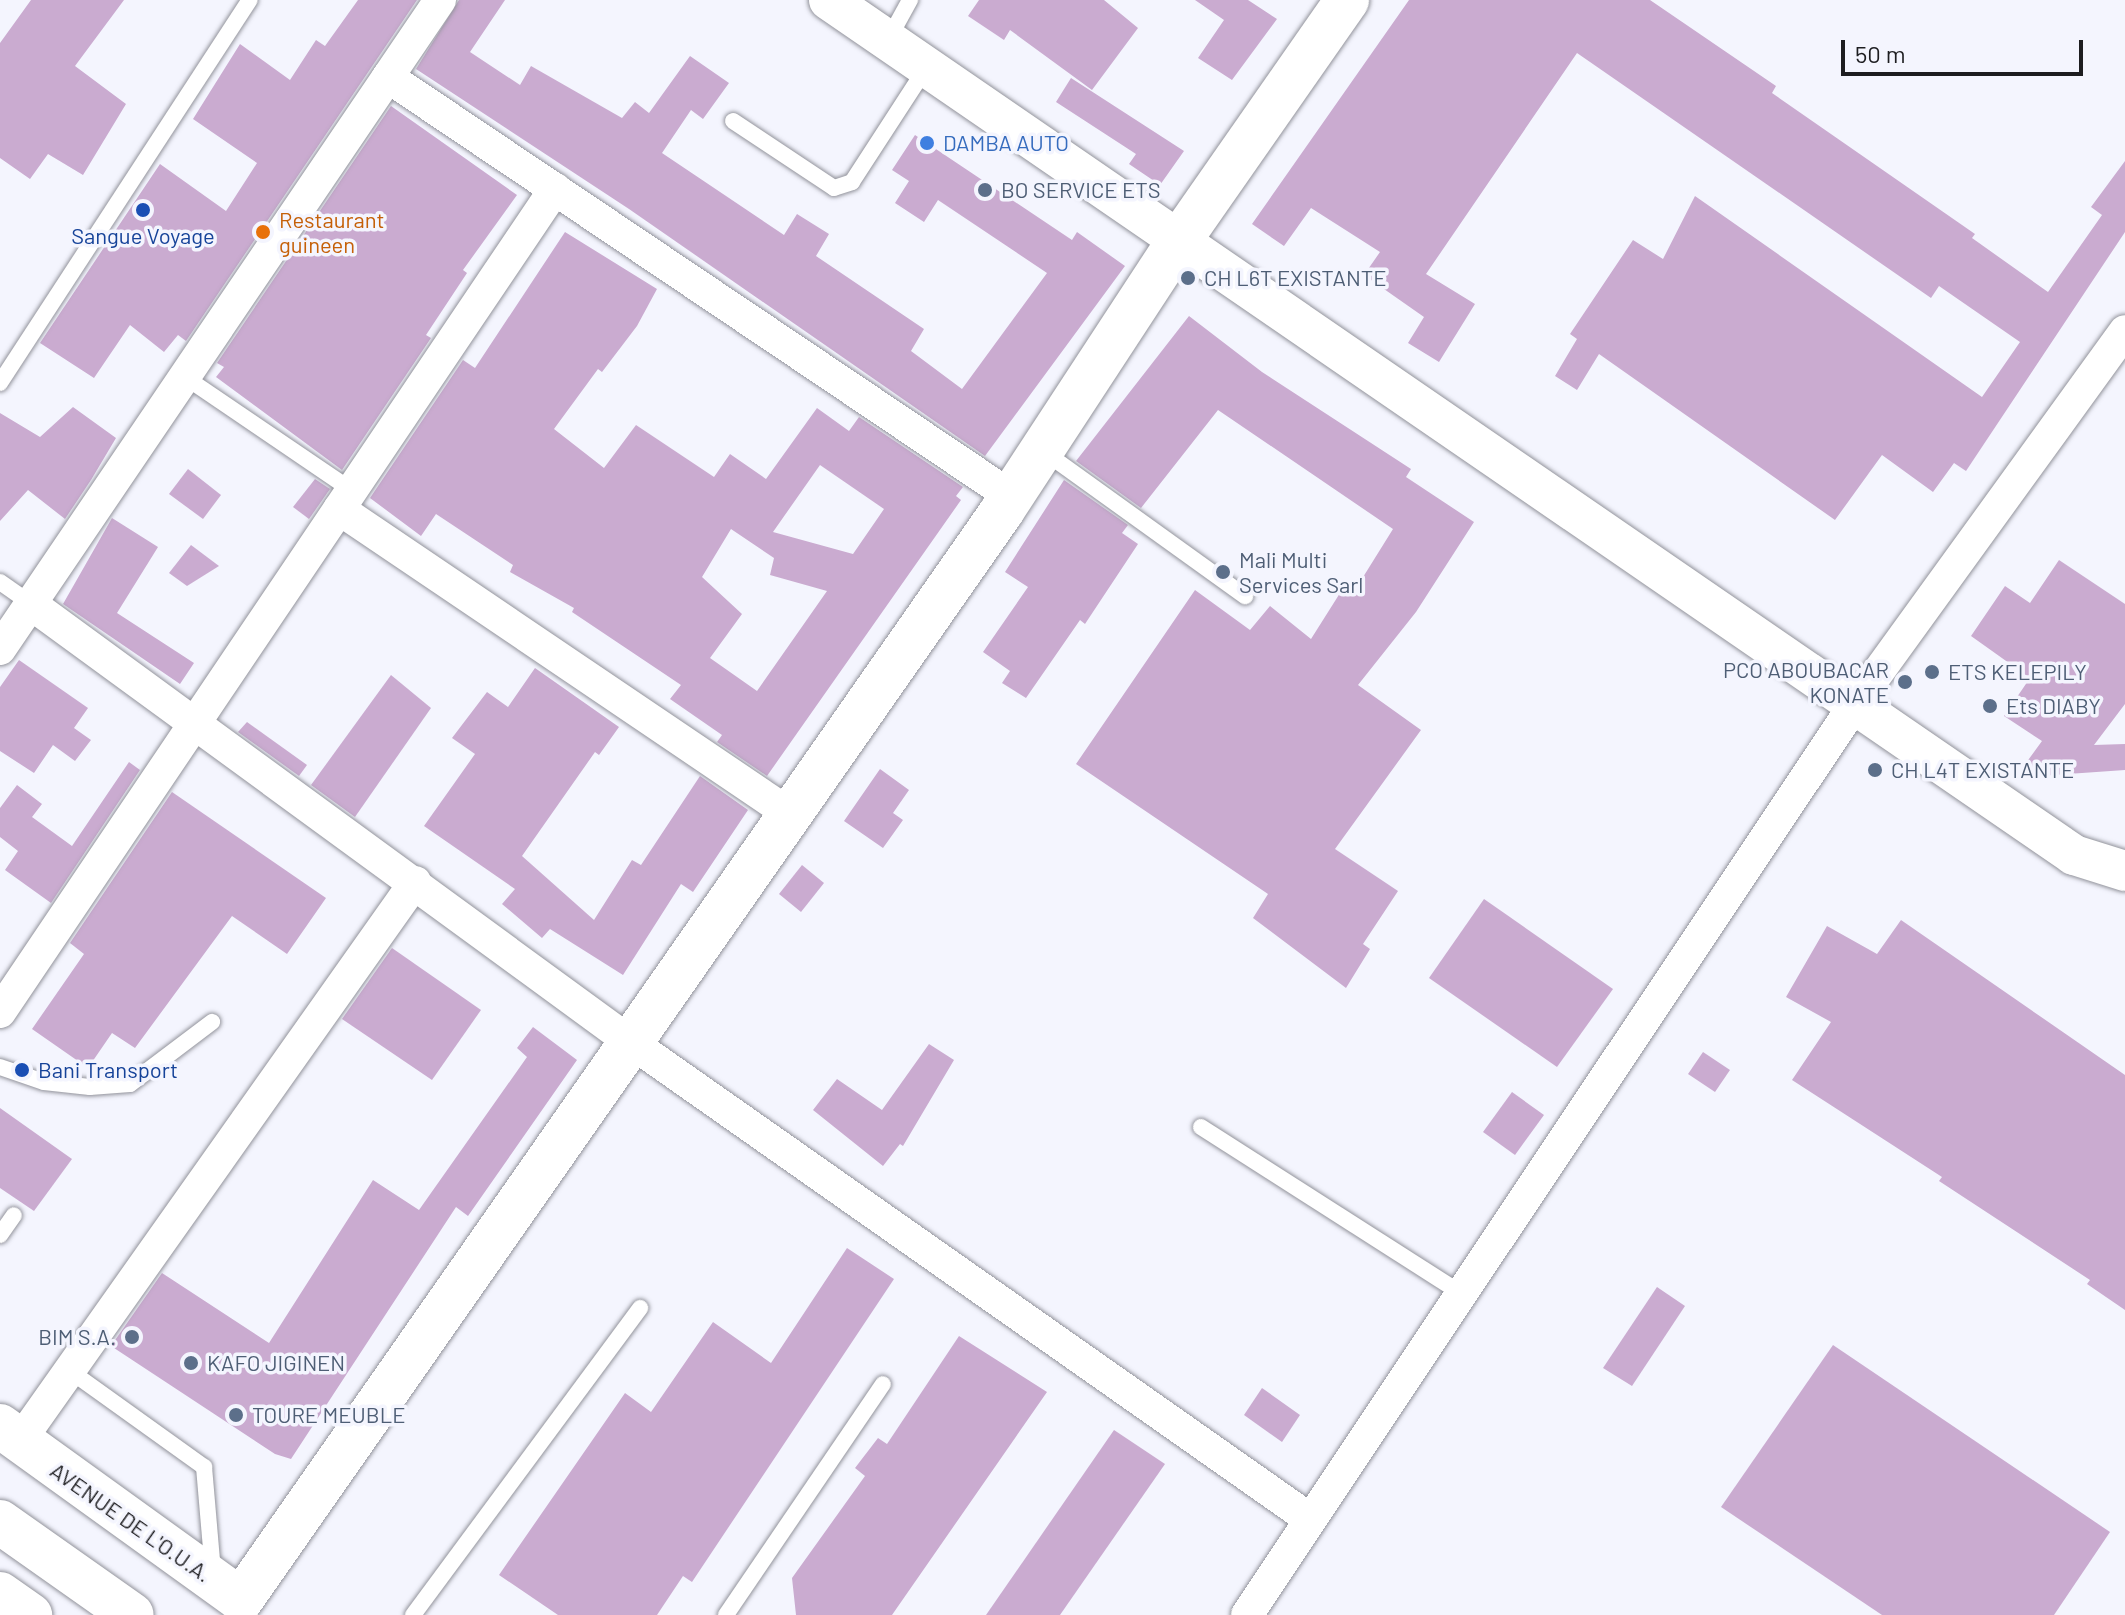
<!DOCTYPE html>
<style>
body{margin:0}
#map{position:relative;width:2125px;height:1615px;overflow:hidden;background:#f4f5fe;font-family:Barlow,sans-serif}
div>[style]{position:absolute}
.building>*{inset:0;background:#caabd0}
.roads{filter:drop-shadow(0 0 2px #92939b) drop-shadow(0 0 2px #92939b)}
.service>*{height:16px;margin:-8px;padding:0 8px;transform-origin:8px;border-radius:8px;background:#fff}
.minor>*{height:32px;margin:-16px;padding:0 16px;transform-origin:16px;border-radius:16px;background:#fff}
.tertiary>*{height:40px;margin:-20px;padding:0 20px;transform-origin:20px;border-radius:20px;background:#fff}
.secondary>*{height:44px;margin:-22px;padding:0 22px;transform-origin:22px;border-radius:22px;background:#fff}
.trunk>*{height:44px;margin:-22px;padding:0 22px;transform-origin:22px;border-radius:22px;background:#fff}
.dots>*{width:22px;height:22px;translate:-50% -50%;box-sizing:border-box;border:4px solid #f4f5fe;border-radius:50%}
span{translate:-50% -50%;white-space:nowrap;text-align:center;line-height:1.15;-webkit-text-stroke:7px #f4f5fe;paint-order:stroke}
.shop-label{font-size:22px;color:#366cbe}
.left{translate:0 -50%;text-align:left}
.service-label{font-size:22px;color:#4e5e75}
.right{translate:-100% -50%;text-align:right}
.food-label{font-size:22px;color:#c56008}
.transit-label{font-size:22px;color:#164399}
.street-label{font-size:22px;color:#1d1d20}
.scale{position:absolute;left:1841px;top:40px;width:242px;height:36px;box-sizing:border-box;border:4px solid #1d1d20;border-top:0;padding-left:10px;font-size:24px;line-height:28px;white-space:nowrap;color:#1d1d20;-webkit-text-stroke:6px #f4f5fe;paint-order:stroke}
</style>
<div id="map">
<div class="building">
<i style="clip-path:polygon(31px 0,124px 0,75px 66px,126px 104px,83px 175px,48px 154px,30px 179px,0 158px,0 43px)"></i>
<i style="clip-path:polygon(358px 0,417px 0,186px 341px,178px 335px,164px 352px,130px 325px,94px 378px,40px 343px,160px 164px,226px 211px,257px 163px,193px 119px,240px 44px,290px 80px,316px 40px,325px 46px)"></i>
<i style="clip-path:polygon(459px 0,505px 0,470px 52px,520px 85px,531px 66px,622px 118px,635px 102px,649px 113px,690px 56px,729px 83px,703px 119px,691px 110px,662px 153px,784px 235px,797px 214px,829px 234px,816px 256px,924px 329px,911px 351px,962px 389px,1047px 273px,938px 200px,924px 222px,895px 203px,909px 181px,892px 170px,915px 135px,1072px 240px,1077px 232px,1125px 266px,985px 456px,629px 209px,416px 69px)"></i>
<i style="clip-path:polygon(979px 0,1104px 0,1138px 28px,1092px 90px,1010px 30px,1004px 40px,968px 16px)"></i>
<i style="clip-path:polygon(1195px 0,1248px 0,1277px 19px,1232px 80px,1198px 58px,1224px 20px)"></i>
<i style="clip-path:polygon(1409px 0,1650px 0,1776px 86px,1772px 93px,1975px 234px,1972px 238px,2048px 292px,2102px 215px,2091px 207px,2125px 161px,2125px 232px,1966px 471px,1954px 463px,1933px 492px,1882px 455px,1835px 520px,1599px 354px,1577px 390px,1555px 376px,1577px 339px,1570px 334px,1633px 240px,1663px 259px,1695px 196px,1982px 397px,2020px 342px,1939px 286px,1931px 298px,1577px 53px,1426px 274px,1475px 304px,1439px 362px,1408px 343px,1424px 317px,1364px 275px,1380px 252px,1311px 208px,1284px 246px,1252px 224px)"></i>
<i style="clip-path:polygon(1071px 78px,1184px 151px,1160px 185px,1129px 164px,1136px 154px,1056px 102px)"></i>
<i style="clip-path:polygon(391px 106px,517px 195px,463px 270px,467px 273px,426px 335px,431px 338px,342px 470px,216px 377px,224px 367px,217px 363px)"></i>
<i style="clip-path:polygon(evenodd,565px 232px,657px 289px,637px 326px,602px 372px,598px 369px,554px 429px,604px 468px,636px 425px,714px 477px,730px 454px,766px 479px,817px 408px,849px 431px,859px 417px,963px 487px,956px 496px,961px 500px,767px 776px,717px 742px,722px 735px,670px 699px,681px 685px,572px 612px,574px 608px,510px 572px,513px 565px,436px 514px,421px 536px,370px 498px,463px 360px,475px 368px,565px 232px,820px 465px,884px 509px,853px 554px,773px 532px,820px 465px,565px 232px,731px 529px,774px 558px,770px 575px,827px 591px,757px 691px,710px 658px,742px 614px,702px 577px,731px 529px)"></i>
<i style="clip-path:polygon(1189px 316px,1262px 372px,1411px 469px,1406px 477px,1474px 522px,1416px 612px,1358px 685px,1421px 730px,1335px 849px,1398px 891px,1363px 944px,1370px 949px,1346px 988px,1253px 918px,1268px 894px,1076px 764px,1195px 590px,1250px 630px,1270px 606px,1311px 639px,1347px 582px,1355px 590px,1393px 529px,1218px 410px,1141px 508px,1076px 461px)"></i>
<i style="clip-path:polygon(73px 407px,116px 438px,91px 480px,65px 519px,28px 490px,0 521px,0 413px,40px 437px)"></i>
<i style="clip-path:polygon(188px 469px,221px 495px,203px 519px,169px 494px)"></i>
<i style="clip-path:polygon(315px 479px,330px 489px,309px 519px,293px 507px)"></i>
<i style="clip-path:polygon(1064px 480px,1128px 525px,1122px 533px,1138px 544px,1085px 624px,1080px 620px,1026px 698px,1002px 683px,1010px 671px,983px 652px,1028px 587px,1005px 572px)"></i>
<i style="clip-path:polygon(112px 518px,158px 547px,117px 613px,194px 663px,180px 684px,63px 604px)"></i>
<i style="clip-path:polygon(191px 545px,219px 566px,187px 586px,169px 573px)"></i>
<i style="clip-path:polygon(2059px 560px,2125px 604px,2125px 704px,2094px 745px,2125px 744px,2125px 770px,2039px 776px,2023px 767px,2042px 741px,2004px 716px,2030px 678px,1971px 636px,2005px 586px,2030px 603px)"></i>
<i style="clip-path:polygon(19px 660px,88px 708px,74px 728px,91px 740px,75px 761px,53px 745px,34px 773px,0 751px,0 687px)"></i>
<i style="clip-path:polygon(535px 668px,619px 727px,599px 755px,595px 752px,522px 856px,594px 920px,632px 860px,641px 865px,700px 776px,748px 810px,693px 892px,681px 884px,623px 975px,550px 929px,542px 938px,502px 904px,515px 889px,424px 826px,475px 754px,452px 738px,487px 692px,508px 707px)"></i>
<i style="clip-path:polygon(391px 675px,431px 708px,355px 817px,311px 785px)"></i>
<i style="clip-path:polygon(247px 722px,307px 765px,299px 776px,238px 732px)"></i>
<i style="clip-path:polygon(129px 762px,140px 770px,51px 903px,5px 870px,18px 851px,0 837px,0 808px,17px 785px,42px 804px,32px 817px,72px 846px)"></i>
<i style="clip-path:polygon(880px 769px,909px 790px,893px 813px,903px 820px,883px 848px,844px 821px)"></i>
<i style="clip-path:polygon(172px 792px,326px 898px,287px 954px,232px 916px,135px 1048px,112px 1033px,88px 1068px,32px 1029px,84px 954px,70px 943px)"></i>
<i style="clip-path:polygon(802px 865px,824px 883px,801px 912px,779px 894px)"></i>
<i style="clip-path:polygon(1484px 899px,1613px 989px,1557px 1067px,1429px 978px)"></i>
<i style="clip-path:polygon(1901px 920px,2125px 1075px,2125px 1310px,2087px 1284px,2090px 1280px,1939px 1181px,1942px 1177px,1792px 1080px,1831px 1022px,1786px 997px,1827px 926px,1877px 954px)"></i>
<i style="clip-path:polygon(392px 948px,481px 1010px,432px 1080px,342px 1019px)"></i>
<i style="clip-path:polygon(533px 1027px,577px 1060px,468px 1216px,456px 1207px,291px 1459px,275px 1454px,111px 1346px,162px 1273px,269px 1343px,373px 1180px,419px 1210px,527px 1057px,517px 1048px)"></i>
<i style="clip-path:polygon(929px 1044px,954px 1060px,903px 1146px,900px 1144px,883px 1166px,813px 1110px,837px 1079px,882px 1110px)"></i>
<i style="clip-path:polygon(1703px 1052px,1730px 1070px,1715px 1092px,1688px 1074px)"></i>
<i style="clip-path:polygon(1512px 1092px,1544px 1115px,1515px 1155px,1483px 1132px)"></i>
<i style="clip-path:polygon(0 1108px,72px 1159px,34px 1211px,0 1188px)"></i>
<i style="clip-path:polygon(847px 1248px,894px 1279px,692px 1582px,683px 1576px,657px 1615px,558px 1615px,499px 1575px,625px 1393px,651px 1412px,713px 1322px,771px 1363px)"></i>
<i style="clip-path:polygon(1657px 1287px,1685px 1306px,1632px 1386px,1603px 1368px)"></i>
<i style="clip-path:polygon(959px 1336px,1047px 1392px,892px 1615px,796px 1615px,792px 1578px,865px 1476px,855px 1468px,878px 1438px,887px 1444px)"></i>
<i style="clip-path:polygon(1833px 1345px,2110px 1532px,2054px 1615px,1882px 1615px,1721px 1507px)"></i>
<i style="clip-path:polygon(1262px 1388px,1300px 1415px,1282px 1442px,1244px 1415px)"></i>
<i style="clip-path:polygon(1114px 1430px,1165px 1464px,1060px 1615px,986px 1615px)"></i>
</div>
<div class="roads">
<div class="service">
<i style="left:888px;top:40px;width:46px;rotate:-61.2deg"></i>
<i style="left:733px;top:121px;width:121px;rotate:33.6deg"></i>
<i style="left:834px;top:188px;width:19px;rotate:-18deg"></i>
<i style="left:852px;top:182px;width:136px;rotate:-57deg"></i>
<i style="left:185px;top:377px;width:203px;rotate:34.2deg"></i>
<i style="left:0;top:383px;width:457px;rotate:-56.9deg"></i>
<i style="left:1043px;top:451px;width:249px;rotate:35.7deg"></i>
<i style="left:0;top:582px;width:38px;rotate:35deg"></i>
<i style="left:0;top:1067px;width:46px;rotate:18.8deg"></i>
<i style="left:44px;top:1082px;width:46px;rotate:6.2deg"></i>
<i style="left:90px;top:1087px;width:40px;rotate:-4.3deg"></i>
<i style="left:130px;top:1084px;width:103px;rotate:-37.1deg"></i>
<i style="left:1201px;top:1127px;width:310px;rotate:32.6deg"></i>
<i style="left:0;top:1235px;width:24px;rotate:-55deg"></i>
<i style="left:70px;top:1371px;width:165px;rotate:35.6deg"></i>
<i style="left:204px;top:1467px;width:105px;rotate:85.1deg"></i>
<i style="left:413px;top:1615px;width:382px;rotate:-53.5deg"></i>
<i style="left:726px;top:1615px;width:279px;rotate:-55.8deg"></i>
</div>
<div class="minor">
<i style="left:388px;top:77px;width:752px;rotate:33.94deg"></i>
<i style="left:339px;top:509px;width:541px;rotate:34.07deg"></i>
<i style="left:31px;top:604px;width:741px;rotate:36.16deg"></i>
<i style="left:629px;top:1041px;width:833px;rotate:35.08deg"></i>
<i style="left:0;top:649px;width:784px;rotate:-55.86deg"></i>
<i style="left:0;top:1012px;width:993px;rotate:-56.01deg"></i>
<i style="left:19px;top:1442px;width:686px;rotate:-54.73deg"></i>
<i style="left:1247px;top:1615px;width:1095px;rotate:-56.28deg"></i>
<i style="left:1855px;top:704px;width:460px;rotate:-54.1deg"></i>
</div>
<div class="tertiary">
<i style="left:829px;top:0;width:1510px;rotate:34.48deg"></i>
<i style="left:2074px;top:855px;width:53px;rotate:17.4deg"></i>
</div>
<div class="secondary">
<i style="left:0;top:1426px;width:297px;rotate:35.8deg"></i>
<i style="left:241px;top:1600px;width:1329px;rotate:-55.05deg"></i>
<i style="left:1002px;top:511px;width:323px;rotate:-56.8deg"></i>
<i style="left:1179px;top:241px;width:294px;rotate:-55.1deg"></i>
</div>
<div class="trunk">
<i style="left:0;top:1522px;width:161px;rotate:35.2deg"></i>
<i style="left:0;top:1594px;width:37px;rotate:35deg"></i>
</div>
</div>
<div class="dots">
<i style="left:927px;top:143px;background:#3f7fe0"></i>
<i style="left:985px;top:190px;background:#5c6f8a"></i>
<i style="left:143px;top:210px;background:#1a4fb4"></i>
<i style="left:263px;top:232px;background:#e8710a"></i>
<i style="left:1188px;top:278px;background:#5c6f8a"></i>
<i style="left:1223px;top:572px;background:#5c6f8a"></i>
<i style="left:1932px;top:672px;background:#5c6f8a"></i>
<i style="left:1905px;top:682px;background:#5c6f8a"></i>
<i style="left:1990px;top:706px;background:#5c6f8a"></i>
<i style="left:1875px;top:770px;background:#5c6f8a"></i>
<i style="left:22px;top:1070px;background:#1a4fb4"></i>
<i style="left:132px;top:1337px;background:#5c6f8a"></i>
<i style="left:191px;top:1363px;background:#5c6f8a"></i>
<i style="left:236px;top:1415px;background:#5c6f8a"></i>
</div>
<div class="shop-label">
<span class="left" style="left:943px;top:143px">DAMBA AUTO</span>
</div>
<div class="service-label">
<span class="left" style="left:1001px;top:190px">BO SERVICE ETS</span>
<span class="left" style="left:1204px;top:278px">CH L6T EXISTANTE</span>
<span class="left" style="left:1239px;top:572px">Mali Multi<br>Services Sarl</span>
<span class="right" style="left:1889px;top:682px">PCO ABOUBACAR<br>KONATE</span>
<span class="left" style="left:1948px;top:672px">ETS KELEPILY</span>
<span class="left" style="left:2006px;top:706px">Ets DIABY</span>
<span class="left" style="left:1891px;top:770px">CH L4T EXISTANTE</span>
<span class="right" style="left:116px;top:1337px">BIM S.A.</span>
<span class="left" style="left:207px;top:1363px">KAFO JIGINEN</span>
<span class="left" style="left:252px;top:1415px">TOURE MEUBLE</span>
</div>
<div class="food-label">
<span class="left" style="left:279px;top:232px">Restaurant<br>guineen</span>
</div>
<div class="transit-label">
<span style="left:143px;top:236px">Sangue Voyage</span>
<span class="left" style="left:38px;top:1070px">Bani Transport</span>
</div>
<div class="street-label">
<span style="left:131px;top:1522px;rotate:35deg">AVENUE DE L'O.U.A.</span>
</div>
<div class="scale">50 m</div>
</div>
